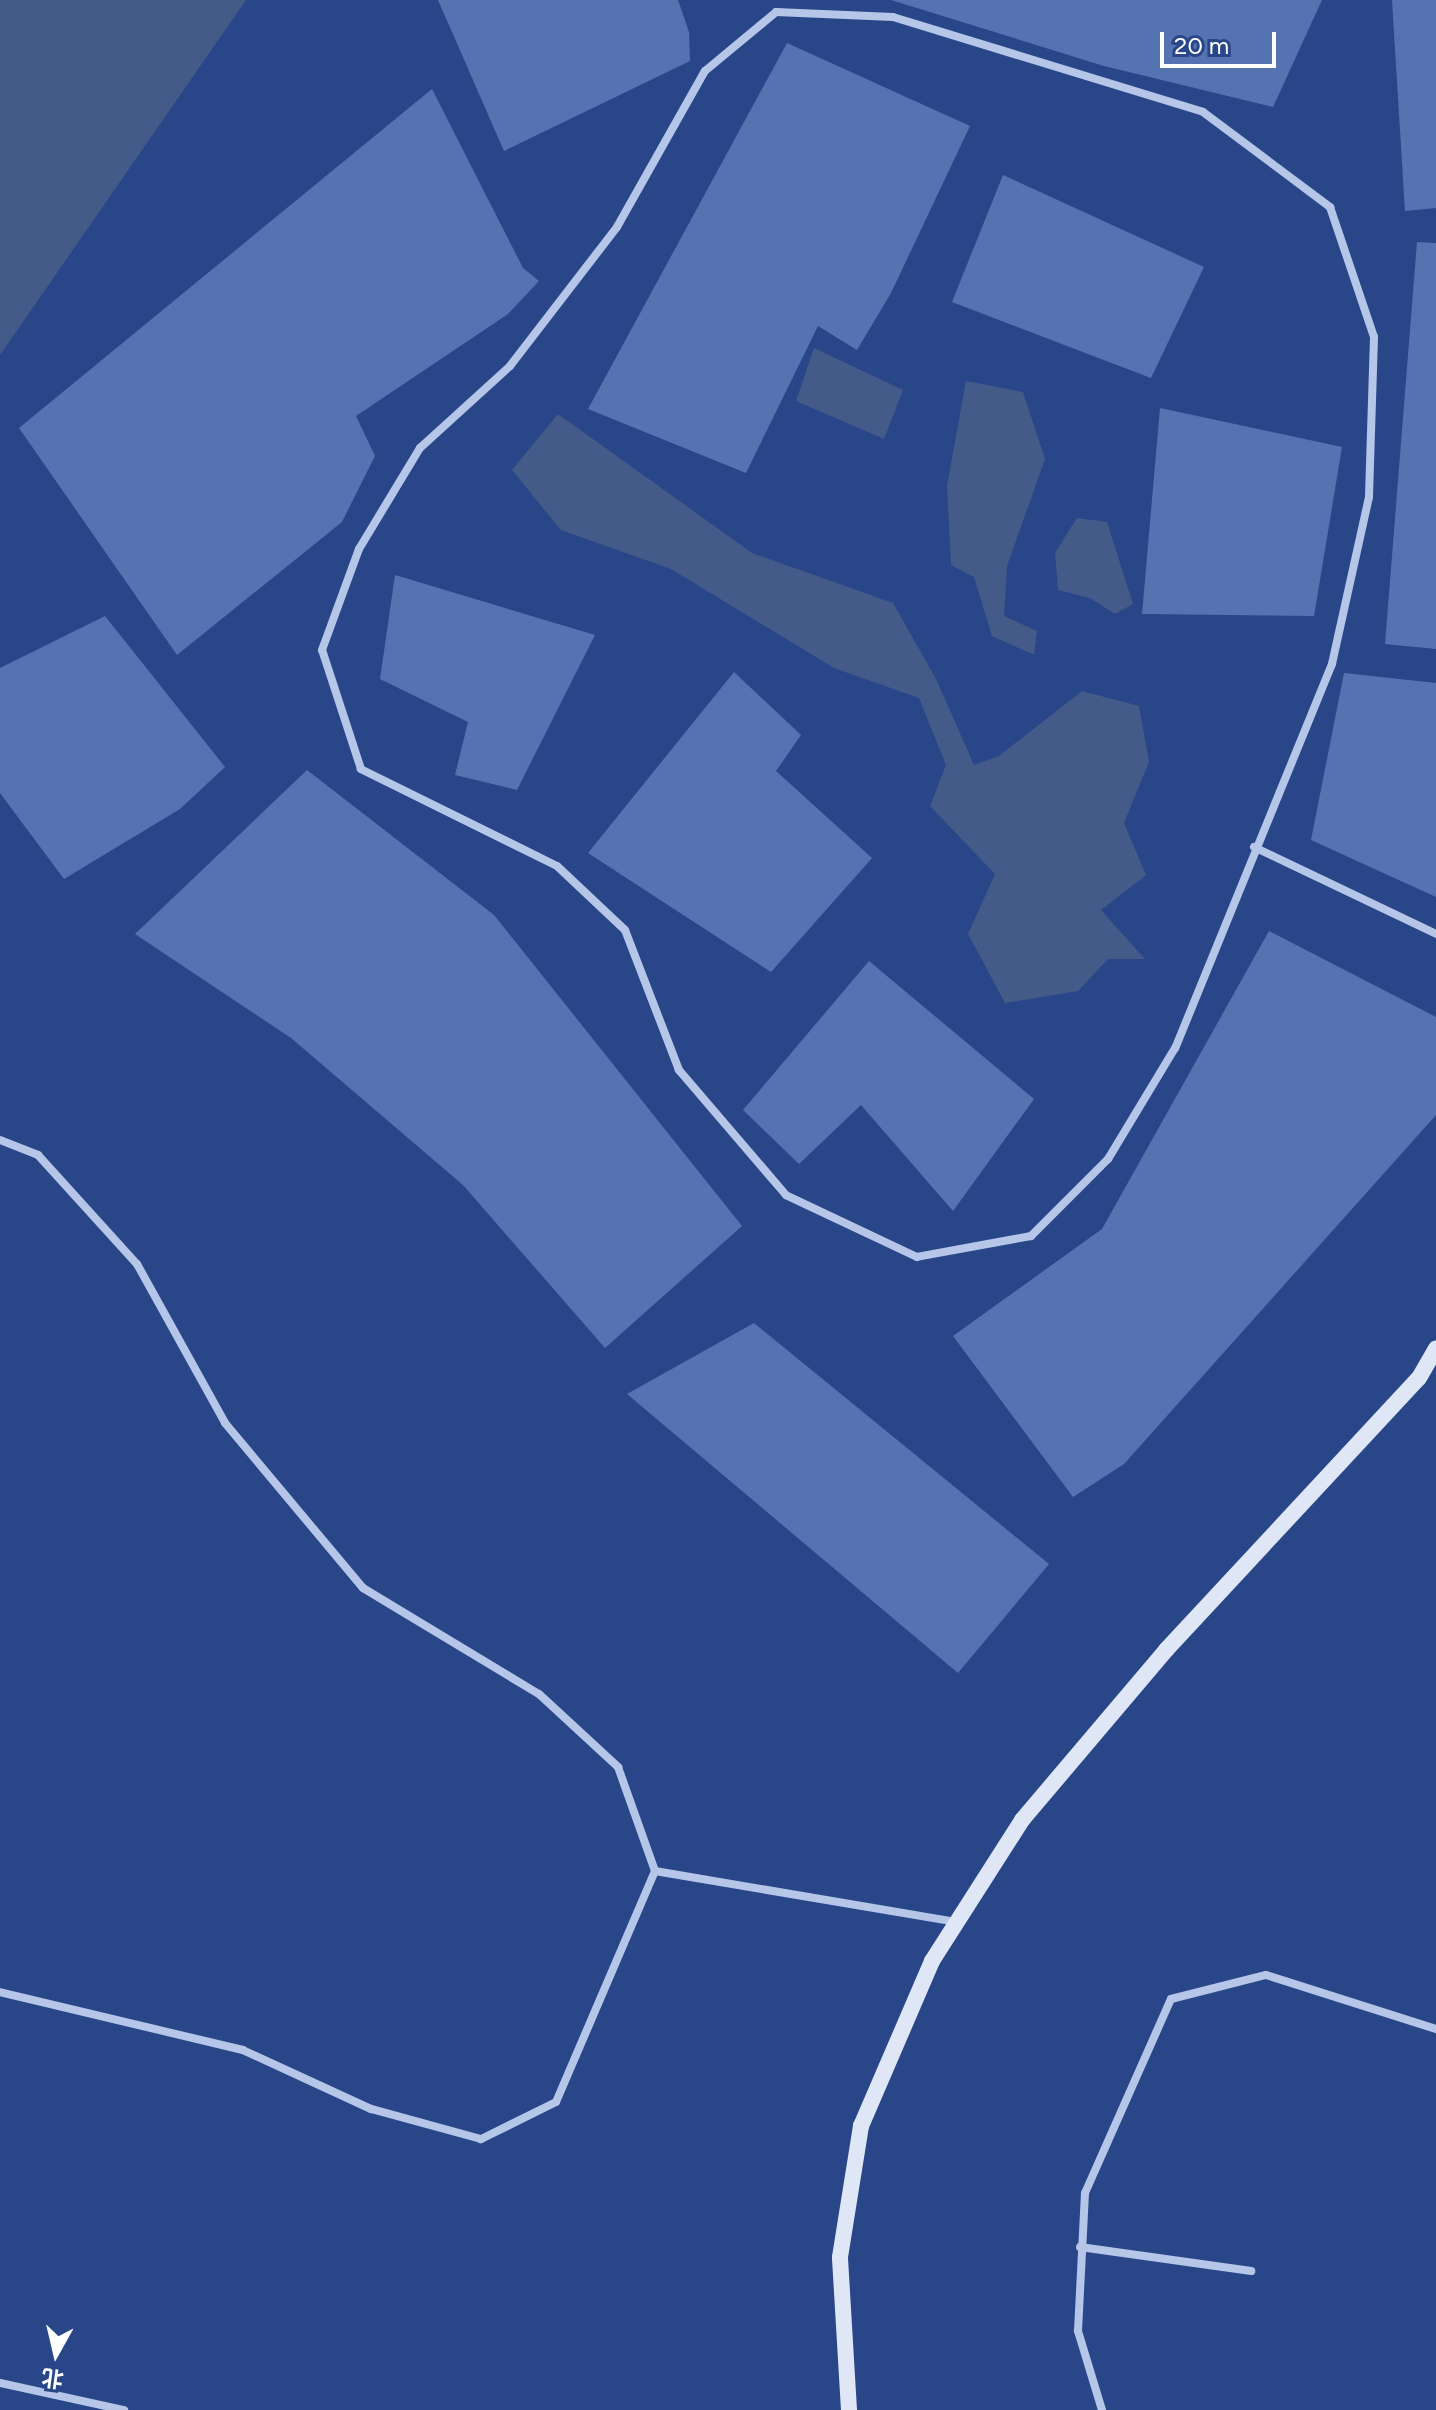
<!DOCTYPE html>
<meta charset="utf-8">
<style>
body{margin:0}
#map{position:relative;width:1436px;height:2410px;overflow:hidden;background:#294788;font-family:Figtree,"Noto Sans SC",sans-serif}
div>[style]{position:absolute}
.water>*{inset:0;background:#445a89}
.building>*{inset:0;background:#5673b1}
.street>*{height:8px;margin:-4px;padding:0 4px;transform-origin:4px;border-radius:4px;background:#b6c6e8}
.secondary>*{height:16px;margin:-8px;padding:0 8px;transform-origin:8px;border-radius:8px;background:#dfe7f7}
span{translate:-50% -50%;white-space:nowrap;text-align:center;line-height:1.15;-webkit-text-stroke:8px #294788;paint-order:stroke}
.north{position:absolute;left:16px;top:2314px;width:80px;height:80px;-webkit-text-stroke:6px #294788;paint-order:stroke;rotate:188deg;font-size:22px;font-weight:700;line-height:32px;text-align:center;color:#fff}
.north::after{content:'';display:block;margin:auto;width:28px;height:36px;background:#fff;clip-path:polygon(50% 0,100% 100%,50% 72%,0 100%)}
.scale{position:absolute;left:1160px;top:32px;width:116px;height:36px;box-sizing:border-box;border:4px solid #fff;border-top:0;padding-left:10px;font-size:24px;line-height:28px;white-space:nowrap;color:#fff;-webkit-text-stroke:6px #294788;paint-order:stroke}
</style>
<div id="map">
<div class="water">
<i style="clip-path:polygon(0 0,246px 0,0 355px)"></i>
<i style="clip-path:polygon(814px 348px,903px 390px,884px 439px,796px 401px)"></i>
<i style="clip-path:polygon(966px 381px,1023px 392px,1045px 459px,1007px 566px,1004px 616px,1037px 631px,1034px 655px,992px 636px,974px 577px,951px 565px,947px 486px)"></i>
<i style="clip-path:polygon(558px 414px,752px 553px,893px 603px,936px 679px,974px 765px,999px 756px,1082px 691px,1139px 706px,1149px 762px,1124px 823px,1146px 875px,1101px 910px,1145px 959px,1108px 959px,1078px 991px,1005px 1003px,968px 934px,995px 874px,930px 806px,946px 765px,919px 698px,834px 668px,671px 569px,561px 530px,512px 470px)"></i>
<i style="clip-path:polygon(1077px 518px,1107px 522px,1133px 604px,1115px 614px,1090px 598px,1058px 590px,1055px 553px)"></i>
</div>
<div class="building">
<i style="clip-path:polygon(438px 0,678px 0,689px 32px,690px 61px,504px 151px)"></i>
<i style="clip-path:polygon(891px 0,1322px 0,1273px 107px,1104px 66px)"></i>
<i style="clip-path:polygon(1392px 0,1436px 0,1436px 208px,1405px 211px)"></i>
<i style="clip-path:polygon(787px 43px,970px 126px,891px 293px,857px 350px,818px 326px,746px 473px,588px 409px)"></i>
<i style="clip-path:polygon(432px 89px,523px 268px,539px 281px,508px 314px,356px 416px,375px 456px,342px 522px,177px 655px,19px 428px)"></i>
<i style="clip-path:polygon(1003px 175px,1204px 267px,1151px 378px,952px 302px)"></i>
<i style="clip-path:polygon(1417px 242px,1436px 243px,1436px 649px,1385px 644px)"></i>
<i style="clip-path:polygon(1160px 408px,1342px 447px,1314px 616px,1142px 614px)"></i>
<i style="clip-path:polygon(395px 575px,595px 635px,517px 790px,455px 775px,468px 722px,380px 679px)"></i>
<i style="clip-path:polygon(105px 616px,225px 767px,180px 809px,64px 879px,0 793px,0 668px)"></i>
<i style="clip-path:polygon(734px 672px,801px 735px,776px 771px,872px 858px,771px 972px,588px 853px)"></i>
<i style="clip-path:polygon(1344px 673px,1436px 683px,1436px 897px,1311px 840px)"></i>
<i style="clip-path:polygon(307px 770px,494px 915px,742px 1226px,605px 1348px,463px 1185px,291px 1038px,135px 934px)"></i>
<i style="clip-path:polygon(1269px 931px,1436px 1017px,1436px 1115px,1124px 1464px,1073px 1497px,953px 1336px,1102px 1229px)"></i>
<i style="clip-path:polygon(869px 961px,1034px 1099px,953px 1211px,861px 1105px,799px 1164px,743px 1110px)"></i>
<i style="clip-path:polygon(754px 1323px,1049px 1564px,958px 1673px,627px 1394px)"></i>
</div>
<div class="street">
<i style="left:776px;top:12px;width:117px;rotate:2.4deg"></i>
<i style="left:893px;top:17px;width:324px;rotate:17deg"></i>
<i style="left:1203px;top:112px;width:159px;rotate:36.8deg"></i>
<i style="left:1330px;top:207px;width:137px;rotate:71.3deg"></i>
<i style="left:1374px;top:337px;width:160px;rotate:91.8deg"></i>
<i style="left:1369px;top:497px;width:171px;rotate:102.5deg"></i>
<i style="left:1332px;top:664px;width:415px;rotate:112.2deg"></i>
<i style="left:1175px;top:1048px;width:130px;rotate:121.1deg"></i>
<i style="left:1108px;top:1159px;width:109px;rotate:135deg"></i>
<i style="left:1031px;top:1236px;width:116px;rotate:169.6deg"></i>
<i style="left:917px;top:1257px;width:145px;rotate:-154.7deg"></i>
<i style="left:786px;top:1195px;width:165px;rotate:-130.6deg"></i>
<i style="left:679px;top:1070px;width:150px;rotate:-111.1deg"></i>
<i style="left:625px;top:930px;width:93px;rotate:-136.7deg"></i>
<i style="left:557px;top:866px;width:219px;rotate:-153.7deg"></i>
<i style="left:361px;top:769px;width:125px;rotate:-108.1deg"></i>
<i style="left:322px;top:650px;width:108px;rotate:-69.9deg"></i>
<i style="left:359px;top:549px;width:118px;rotate:-58.9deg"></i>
<i style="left:420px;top:448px;width:122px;rotate:-42.3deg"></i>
<i style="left:510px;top:366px;width:175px;rotate:-52.4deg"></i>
<i style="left:617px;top:227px;width:179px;rotate:-60.6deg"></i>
<i style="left:705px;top:71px;width:92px;rotate:-39.7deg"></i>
<i style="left:1254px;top:847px;width:202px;rotate:25.5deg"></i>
<i style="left:0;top:1140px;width:41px;rotate:21.5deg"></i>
<i style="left:38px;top:1155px;width:147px;rotate:47.8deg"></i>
<i style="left:137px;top:1264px;width:182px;rotate:61deg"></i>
<i style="left:225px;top:1423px;width:215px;rotate:50.1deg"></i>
<i style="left:363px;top:1588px;width:205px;rotate:31.1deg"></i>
<i style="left:539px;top:1694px;width:108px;rotate:42.7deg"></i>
<i style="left:618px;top:1767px;width:110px;rotate:70.4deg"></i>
<i style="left:655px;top:1871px;width:251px;rotate:113.2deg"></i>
<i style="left:556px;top:2102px;width:84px;rotate:153.7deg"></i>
<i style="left:481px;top:2139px;width:114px;rotate:-164.7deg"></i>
<i style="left:371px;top:2109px;width:141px;rotate:-155.3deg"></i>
<i style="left:243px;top:2050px;width:250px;rotate:-166.6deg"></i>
<i style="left:655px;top:1871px;width:305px;rotate:9.6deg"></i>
<i style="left:1080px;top:2247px;width:173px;rotate:8deg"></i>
<i style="left:0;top:2383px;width:127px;rotate:12.3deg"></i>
<i style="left:1102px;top:2410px;width:83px;rotate:-106.9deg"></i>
<i style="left:1078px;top:2331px;width:138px;rotate:-87.1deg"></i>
<i style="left:1085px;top:2193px;width:212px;rotate:-66.1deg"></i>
<i style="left:1171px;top:1999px;width:98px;rotate:-14.2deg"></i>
<i style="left:1266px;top:1975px;width:178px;rotate:17.6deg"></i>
</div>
<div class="secondary">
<i style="left:849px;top:2410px;width:153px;rotate:-93.4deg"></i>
<i style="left:840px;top:2257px;width:133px;rotate:-80.9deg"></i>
<i style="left:861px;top:2126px;width:180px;rotate:-66.7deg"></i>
<i style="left:932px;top:1961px;width:167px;rotate:-57.4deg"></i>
<i style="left:1022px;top:1820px;width:223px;rotate:-49.7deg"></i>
<i style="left:1166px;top:1650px;width:371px;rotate:-47.1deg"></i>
<i style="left:1419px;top:1378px;width:34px;rotate:-60deg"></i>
</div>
<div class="north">北</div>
<div class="scale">20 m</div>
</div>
